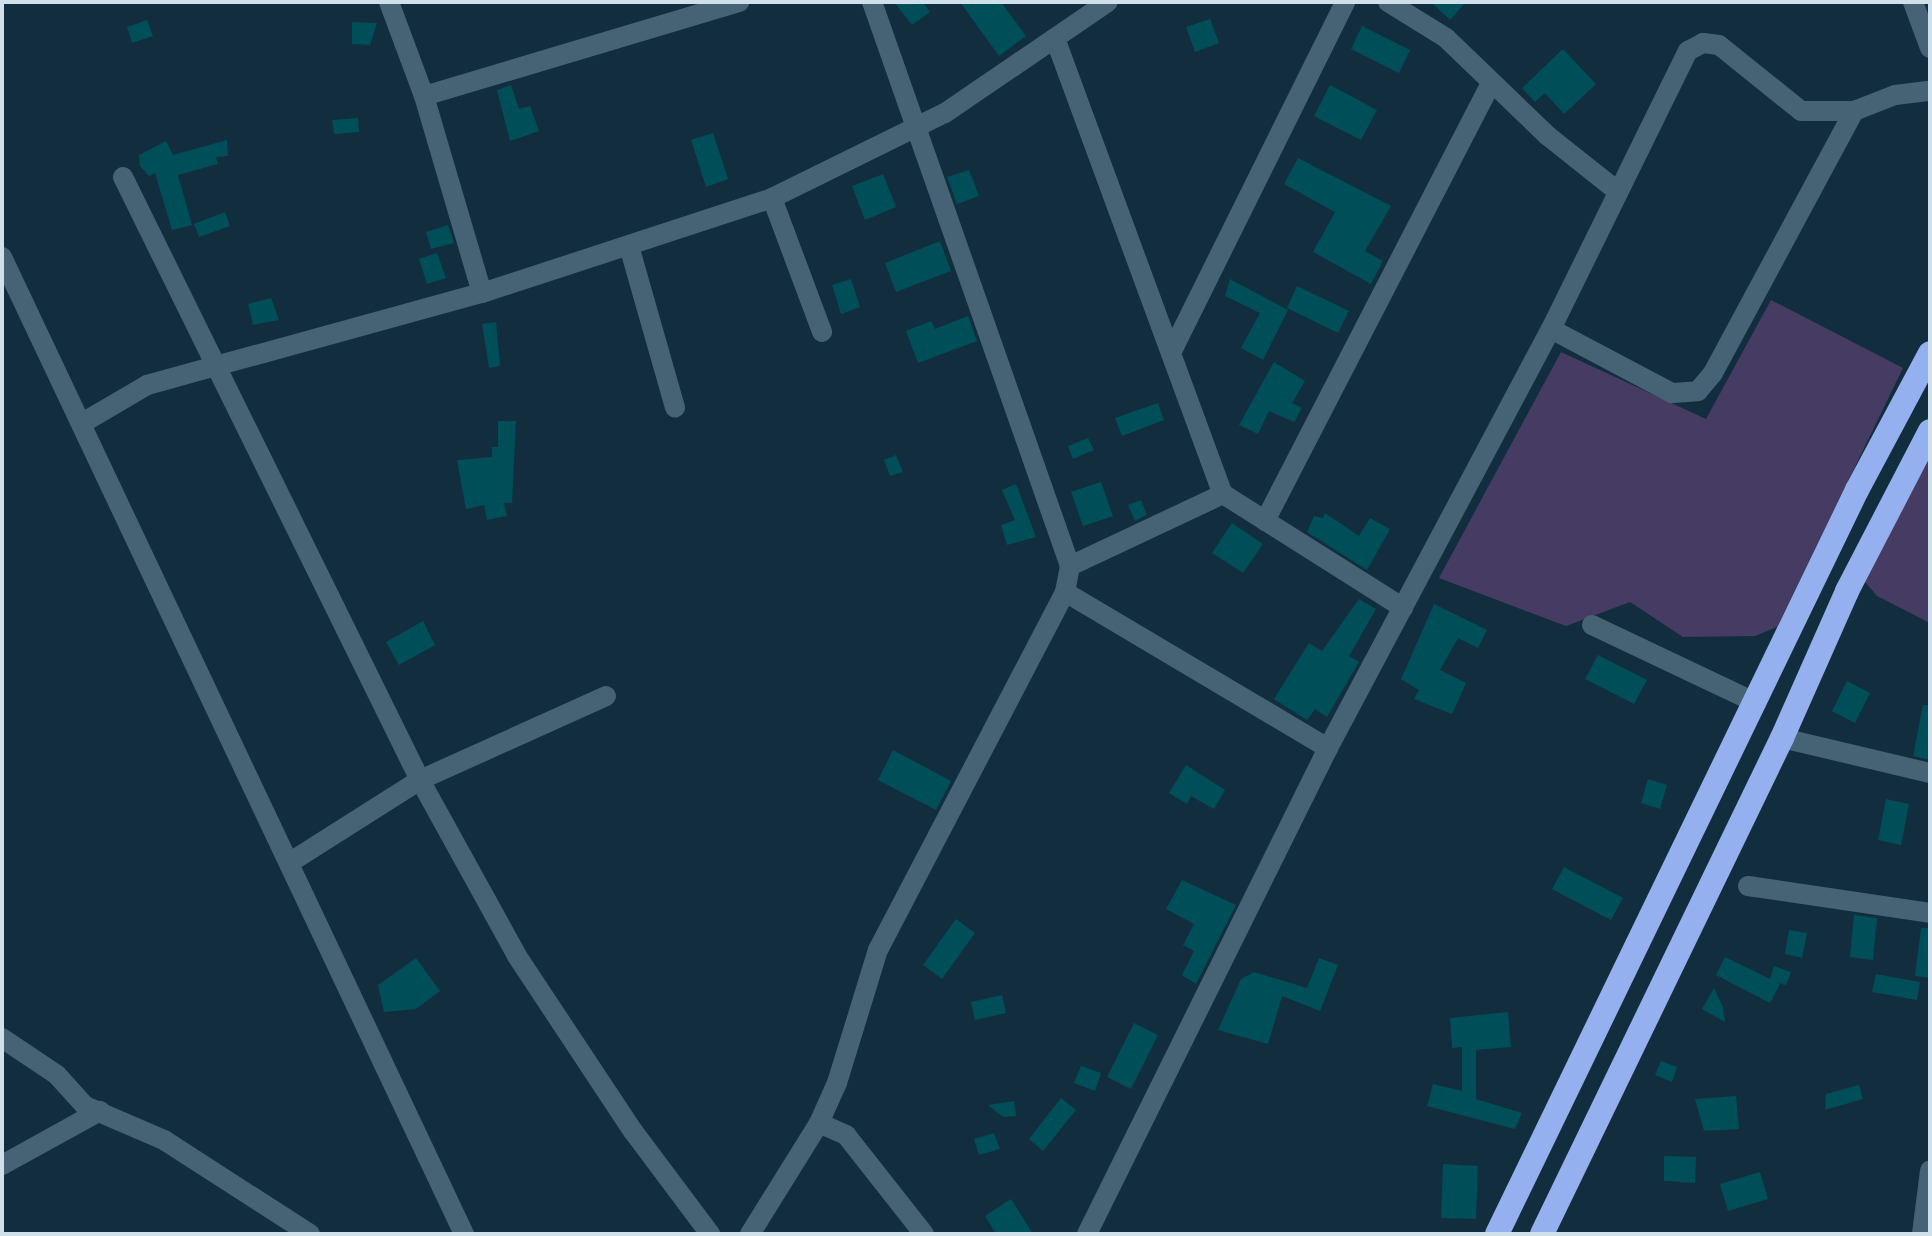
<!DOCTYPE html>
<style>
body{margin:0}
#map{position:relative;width:1932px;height:1236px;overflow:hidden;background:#122e3e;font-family:Cabin,sans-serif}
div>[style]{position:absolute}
.green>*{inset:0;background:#463b62}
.building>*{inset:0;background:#004e57}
.street>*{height:20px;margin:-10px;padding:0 10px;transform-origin:10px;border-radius:10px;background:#466275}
.highway>*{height:24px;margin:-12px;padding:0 12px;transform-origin:12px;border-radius:12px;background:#95b0ee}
span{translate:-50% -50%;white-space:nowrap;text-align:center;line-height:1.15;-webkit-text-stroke:7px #122e3e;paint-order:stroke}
.frame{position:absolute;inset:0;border:4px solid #d0e0eb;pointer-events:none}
</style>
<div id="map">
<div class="green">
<i style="clip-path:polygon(1771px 300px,1903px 368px,1777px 627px,1755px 636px,1683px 637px,1630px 602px,1566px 626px,1439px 578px,1561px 352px,1706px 419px)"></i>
<i style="clip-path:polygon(1930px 413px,1930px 623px,1877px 596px,1856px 571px)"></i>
</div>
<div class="building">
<i style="clip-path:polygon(894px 2px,923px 2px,930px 12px,912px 25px)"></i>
<i style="clip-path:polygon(960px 2px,1001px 2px,1026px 36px,999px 56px)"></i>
<i style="clip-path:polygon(1431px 2px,1466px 2px,1450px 20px)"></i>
<i style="clip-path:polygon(1210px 19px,1219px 43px,1195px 52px,1186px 27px)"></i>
<i style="clip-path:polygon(147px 20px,153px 36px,132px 43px,127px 27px)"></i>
<i style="clip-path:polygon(352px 22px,377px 23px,370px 45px,352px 44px)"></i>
<i style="clip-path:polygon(1362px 26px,1410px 50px,1399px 73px,1351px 49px)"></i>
<i style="clip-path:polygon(1563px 49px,1596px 84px,1564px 114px,1545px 93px,1535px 102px,1522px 88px)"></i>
<i style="clip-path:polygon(511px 85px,519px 109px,530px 106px,539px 131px,510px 141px,497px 90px)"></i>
<i style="clip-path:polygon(1330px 85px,1377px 110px,1361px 140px,1314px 116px)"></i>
<i style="clip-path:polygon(358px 118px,359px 132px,334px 134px,332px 120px)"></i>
<i style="clip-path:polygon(713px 133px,728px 179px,706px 187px,691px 140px)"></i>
<i style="clip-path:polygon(227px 140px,228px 156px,216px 157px,218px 164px,178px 175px,192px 225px,172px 230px,155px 173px,149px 176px,140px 166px,139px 155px,166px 141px,173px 155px)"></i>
<i style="clip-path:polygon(1298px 158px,1391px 206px,1365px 251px,1383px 261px,1371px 284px,1313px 252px,1335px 212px,1284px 184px)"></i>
<i style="clip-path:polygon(969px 170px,979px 196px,957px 204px,947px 177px)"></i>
<i style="clip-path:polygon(883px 174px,896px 207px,865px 220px,852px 186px)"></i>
<i style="clip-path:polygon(225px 212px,230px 226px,199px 237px,194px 224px)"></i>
<i style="clip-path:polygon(448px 225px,454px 243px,431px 249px,426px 232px)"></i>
<i style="clip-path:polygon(940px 241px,951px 271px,896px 292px,885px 263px)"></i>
<i style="clip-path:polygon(437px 253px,446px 278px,427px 284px,419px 259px)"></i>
<i style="clip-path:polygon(851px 279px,860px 307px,841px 314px,832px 285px)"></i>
<i style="clip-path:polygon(1230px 279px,1288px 310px,1263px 360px,1241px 348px,1260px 313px,1225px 296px)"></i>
<i style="clip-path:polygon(1297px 286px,1349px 311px,1338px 333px,1287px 308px)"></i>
<i style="clip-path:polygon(271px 298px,279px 320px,253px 325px,248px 304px)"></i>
<i style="clip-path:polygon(968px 316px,977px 341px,918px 363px,906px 331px,931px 321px,935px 329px)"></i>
<i style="clip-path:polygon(496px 322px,500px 366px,489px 368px,482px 324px)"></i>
<i style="clip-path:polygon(1274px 362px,1305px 381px,1292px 403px,1302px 408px,1294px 422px,1269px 411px,1258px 434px,1239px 425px)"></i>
<i style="clip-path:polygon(1158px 403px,1164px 420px,1122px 436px,1115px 418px)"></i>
<i style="clip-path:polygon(498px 421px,516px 421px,512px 503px,504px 503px,507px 516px,487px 520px,484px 505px,466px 509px,457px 460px,492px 457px,492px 447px,498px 447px)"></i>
<i style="clip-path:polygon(1088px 438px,1094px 450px,1073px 459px,1068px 446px)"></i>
<i style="clip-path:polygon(896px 455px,903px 472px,890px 476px,884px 460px)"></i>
<i style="clip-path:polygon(1101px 482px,1113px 516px,1083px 526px,1071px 492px)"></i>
<i style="clip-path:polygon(1016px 484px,1036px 537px,1007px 545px,1001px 525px,1015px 520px,1002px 490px)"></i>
<i style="clip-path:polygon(1141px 500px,1147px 515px,1135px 521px,1128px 505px)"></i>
<i style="clip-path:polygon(1325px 513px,1359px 536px,1370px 518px,1390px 529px,1367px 570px,1307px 532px,1314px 516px,1323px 518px)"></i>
<i style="clip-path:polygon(1232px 523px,1263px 544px,1243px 573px,1212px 553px)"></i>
<i style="clip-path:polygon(1359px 599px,1376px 609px,1349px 656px,1359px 662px,1327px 717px,1315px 709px,1307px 720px,1274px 699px,1309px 643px,1322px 651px)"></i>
<i style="clip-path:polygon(1434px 604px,1487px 630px,1478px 648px,1458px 638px,1440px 670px,1466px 683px,1452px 714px,1414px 699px,1419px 690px,1401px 679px)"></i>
<i style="clip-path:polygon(423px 621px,435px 645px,399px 665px,386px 642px)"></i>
<i style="clip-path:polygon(1598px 655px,1647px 680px,1634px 704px,1585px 679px)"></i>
<i style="clip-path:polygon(1847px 681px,1870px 693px,1855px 723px,1832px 711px)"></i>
<i style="clip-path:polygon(1923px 705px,1930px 705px,1930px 760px,1913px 756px)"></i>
<i style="clip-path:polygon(893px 750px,951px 781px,936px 810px,878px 780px)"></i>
<i style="clip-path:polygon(1186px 765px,1225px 790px,1214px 809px,1191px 796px,1187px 804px,1169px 793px)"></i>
<i style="clip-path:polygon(1648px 779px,1667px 785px,1660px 809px,1641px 803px)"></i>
<i style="clip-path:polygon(1886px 799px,1909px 804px,1901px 845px,1878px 840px)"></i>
<i style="clip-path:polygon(1564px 867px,1623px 898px,1611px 920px,1552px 889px)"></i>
<i style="clip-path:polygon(1182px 880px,1236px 905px,1196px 984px,1182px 975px,1194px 951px,1183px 945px,1194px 924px,1166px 909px)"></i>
<i style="clip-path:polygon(1854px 915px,1877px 918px,1873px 960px,1850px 957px)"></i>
<i style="clip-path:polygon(956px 919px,975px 933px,942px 979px,923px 965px)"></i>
<i style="clip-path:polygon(1921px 928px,1930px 928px,1930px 978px,1915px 976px)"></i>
<i style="clip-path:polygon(1789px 930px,1807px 933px,1802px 958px,1785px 954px)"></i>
<i style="clip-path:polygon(1725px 957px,1770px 979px,1774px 966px,1791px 972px,1786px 985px,1774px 982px,1780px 984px,1770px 1003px,1716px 975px)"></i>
<i style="clip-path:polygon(416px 958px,440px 991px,416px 1009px,384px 1012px,378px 985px)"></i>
<i style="clip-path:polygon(1319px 958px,1338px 965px,1320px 1011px,1282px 996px,1268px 1044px,1218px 1030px,1241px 979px,1254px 972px,1307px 988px)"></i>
<i style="clip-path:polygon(1876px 974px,1920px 982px,1917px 1000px,1872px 992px)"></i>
<i style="clip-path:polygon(1714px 988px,1723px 1007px,1725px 1022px,1702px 1009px)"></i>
<i style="clip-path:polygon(1002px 995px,1006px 1013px,975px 1020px,971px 1002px)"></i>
<i style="clip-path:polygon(1508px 1012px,1511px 1047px,1476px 1050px,1476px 1099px,1522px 1113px,1515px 1129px,1427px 1106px,1433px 1084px,1462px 1091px,1462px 1047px,1452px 1048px,1450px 1018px)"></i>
<i style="clip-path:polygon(1134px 1023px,1158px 1035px,1131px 1089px,1107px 1077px)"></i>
<i style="clip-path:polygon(1661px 1061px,1677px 1067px,1672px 1082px,1655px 1075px)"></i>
<i style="clip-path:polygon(1081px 1066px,1101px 1073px,1095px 1091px,1074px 1083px)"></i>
<i style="clip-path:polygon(1859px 1085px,1863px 1099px,1825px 1110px,1826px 1094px)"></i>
<i style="clip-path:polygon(1736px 1096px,1739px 1129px,1704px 1131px,1695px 1099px)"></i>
<i style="clip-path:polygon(1061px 1098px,1076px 1110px,1043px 1151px,1029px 1139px)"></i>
<i style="clip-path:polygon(1014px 1101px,1016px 1116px,1003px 1117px,988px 1105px)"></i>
<i style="clip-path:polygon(994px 1133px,1000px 1149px,979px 1155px,974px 1139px)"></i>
<i style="clip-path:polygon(1664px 1156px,1696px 1157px,1695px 1183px,1664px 1181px)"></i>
<i style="clip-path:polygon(1443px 1164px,1478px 1166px,1476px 1219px,1441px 1218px)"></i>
<i style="clip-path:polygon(1760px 1172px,1768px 1199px,1728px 1211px,1720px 1184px)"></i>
<i style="clip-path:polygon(1011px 1199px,1033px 1234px,996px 1234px,985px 1216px)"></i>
</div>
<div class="street">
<i style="left:389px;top:2px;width:100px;rotate:69.6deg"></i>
<i style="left:424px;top:96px;width:205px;rotate:73.6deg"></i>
<i style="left:482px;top:293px;width:305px;rotate:-18.1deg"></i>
<i style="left:772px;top:198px;width:193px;rotate:-26.2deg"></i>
<i style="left:945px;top:113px;width:197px;rotate:-34.3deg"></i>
<i style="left:1388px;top:2px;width:68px;rotate:31.8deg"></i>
<i style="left:1446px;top:38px;width:141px;rotate:43.9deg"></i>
<i style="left:1548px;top:136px;width:87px;rotate:38.5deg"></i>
<i style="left:1913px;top:2px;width:49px;rotate:69.7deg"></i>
<i style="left:1056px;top:41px;width:483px;rotate:69.8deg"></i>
<i style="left:1223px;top:494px;width:213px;rotate:32.3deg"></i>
<i style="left:424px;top:96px;width:329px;rotate:-16.6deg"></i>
<i style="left:123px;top:177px;width:672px;rotate:63.78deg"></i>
<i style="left:420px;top:780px;width:201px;rotate:61.1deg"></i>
<i style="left:517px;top:956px;width:210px;rotate:56.5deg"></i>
<i style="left:633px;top:1131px;width:129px;rotate:53.2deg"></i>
<i style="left:772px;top:198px;width:143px;rotate:69.5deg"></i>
<i style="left:629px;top:246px;width:168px;rotate:74.1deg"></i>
<i style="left:2px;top:257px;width:1081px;rotate:64.69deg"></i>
<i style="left:1551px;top:329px;width:137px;rotate:27.9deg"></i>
<i style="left:1672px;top:393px;width:26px;rotate:-4deg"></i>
<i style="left:1698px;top:391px;width:23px;rotate:-50deg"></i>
<i style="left:1713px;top:373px;width:298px;rotate:-61.7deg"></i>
<i style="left:1171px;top:353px;width:392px;rotate:-63.6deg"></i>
<i style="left:84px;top:422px;width:73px;rotate:-30.4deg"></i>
<i style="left:147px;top:385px;width:347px;rotate:-15.4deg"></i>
<i style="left:1265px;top:521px;width:492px;rotate:-62.7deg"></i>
<i style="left:1070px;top:566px;width:169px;rotate:-25.2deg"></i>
<i style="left:1065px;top:592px;width:306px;rotate:30.7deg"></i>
<i style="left:1592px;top:625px;width:182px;rotate:25.4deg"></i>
<i style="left:1782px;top:738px;width:152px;rotate:13.3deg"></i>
<i style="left:289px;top:863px;width:155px;rotate:-32.4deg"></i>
<i style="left:420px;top:780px;width:204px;rotate:-24.3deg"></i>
<i style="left:1748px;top:886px;width:184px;rotate:8.4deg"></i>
<i style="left:2px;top:1038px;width:66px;rotate:33.9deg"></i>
<i style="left:57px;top:1075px;width:42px;rotate:47.9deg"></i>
<i style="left:85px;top:1106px;width:86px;rotate:23.3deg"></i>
<i style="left:164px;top:1140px;width:174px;rotate:32.8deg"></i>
<i style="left:819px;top:1123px;width:30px;rotate:24deg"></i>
<i style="left:846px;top:1135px;width:126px;rotate:51.8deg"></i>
<i style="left:2px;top:1165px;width:112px;rotate:-28.9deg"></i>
<i style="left:750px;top:1234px;width:131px;rotate:-58.1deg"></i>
<i style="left:819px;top:1123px;width:44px;rotate:-65.8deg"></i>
<i style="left:837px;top:1083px;width:139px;rotate:-72.9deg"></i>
<i style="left:878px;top:950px;width:404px;rotate:-62.4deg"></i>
<i style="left:1065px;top:592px;width:26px;rotate:-79deg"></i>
<i style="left:1070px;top:566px;width:598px;rotate:-109.34deg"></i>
<i style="left:1087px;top:1234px;width:542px;rotate:-63.62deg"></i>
<i style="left:1328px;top:748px;width:475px;rotate:-62deg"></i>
<i style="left:1551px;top:329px;width:310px;rotate:-63.8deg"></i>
<i style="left:1688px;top:51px;width:17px;rotate:-28deg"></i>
<i style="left:1703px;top:43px;width:16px;rotate:7deg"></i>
<i style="left:1719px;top:45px;width:105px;rotate:38.8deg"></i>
<i style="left:1801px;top:111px;width:53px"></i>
<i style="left:1854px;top:111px;width:44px;rotate:-21.3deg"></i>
<i style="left:1895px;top:95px;width:35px;rotate:-7deg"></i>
<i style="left:1922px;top:1234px;width:64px;rotate:-82.8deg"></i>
</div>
<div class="highway">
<i style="left:1497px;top:1234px;width:827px;rotate:-64.18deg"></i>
<i style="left:1857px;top:490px;width:155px;rotate:-61.9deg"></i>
<i style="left:1542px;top:1234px;width:551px;rotate:-64.18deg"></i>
<i style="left:1782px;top:738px;width:161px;rotate:-66.1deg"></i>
<i style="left:1847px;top:591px;width:180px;rotate:-62.6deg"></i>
</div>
<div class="frame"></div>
</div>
